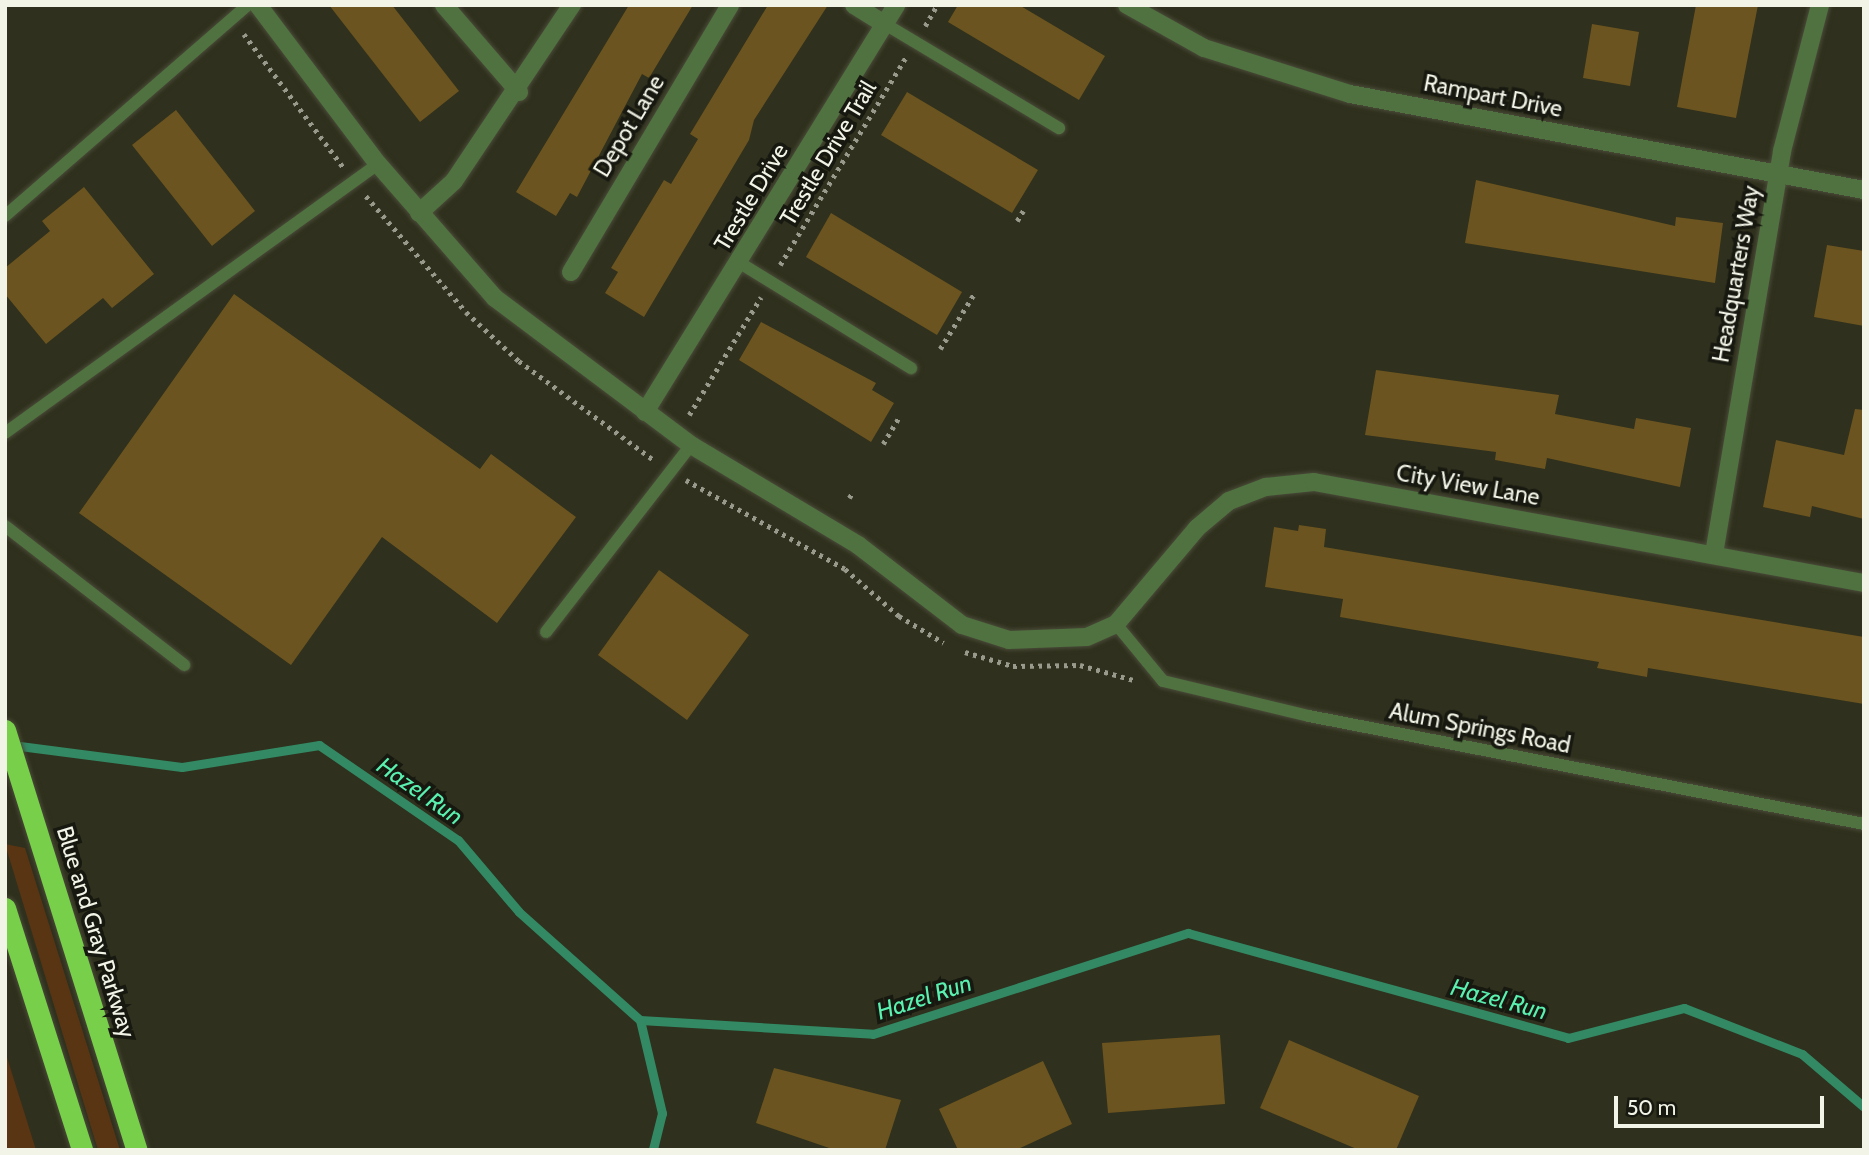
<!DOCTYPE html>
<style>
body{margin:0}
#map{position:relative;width:1869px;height:1155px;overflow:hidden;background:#2f301d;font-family:Cabin,sans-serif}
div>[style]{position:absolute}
.green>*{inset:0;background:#593514}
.stream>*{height:9px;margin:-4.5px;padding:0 4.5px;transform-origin:4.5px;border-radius:4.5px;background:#328964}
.building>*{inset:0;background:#6b541f}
.path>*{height:4.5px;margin-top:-2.25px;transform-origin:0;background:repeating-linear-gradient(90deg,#999a8b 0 3.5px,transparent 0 8.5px)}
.roads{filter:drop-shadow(0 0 2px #4a4b39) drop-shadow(0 0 2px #4a4b39)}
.lane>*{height:12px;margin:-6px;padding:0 6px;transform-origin:6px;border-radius:6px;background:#507240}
.street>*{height:18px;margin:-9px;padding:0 9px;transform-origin:9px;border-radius:9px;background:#507240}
.highway>*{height:21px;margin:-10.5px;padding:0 10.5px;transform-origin:10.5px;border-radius:10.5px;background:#78cf49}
span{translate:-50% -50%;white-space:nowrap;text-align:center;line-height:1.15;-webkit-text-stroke:7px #17180f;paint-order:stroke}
.street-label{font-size:23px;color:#f3f4e8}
.water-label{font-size:24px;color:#59f0b0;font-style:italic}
.frame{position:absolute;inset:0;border:7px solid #f3f4e8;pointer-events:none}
.scale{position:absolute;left:1614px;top:1096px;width:210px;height:32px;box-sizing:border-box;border:4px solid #f3f4e8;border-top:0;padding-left:9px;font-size:21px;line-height:24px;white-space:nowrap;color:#f3f4e8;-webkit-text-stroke:5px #17180f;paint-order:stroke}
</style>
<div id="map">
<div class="green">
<i style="clip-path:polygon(5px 844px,25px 848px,120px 1150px,98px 1150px)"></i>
<i style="clip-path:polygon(5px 1051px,36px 1150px,5px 1150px)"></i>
</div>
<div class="stream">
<i style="left:12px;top:745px;width:171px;rotate:7.4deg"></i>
<i style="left:182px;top:767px;width:139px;rotate:-9.1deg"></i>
<i style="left:319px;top:745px;width:168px;rotate:34.4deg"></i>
<i style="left:458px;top:840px;width:94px;rotate:49.7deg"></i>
<i style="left:519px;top:912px;width:162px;rotate:41.8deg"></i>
<i style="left:640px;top:1020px;width:233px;rotate:3.4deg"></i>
<i style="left:873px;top:1034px;width:331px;rotate:-17.8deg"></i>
<i style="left:1188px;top:933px;width:394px;rotate:15.4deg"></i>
<i style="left:1568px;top:1038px;width:120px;rotate:-14.5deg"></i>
<i style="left:1684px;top:1008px;width:127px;rotate:21.3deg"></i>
<i style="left:1802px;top:1054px;width:82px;rotate:40.5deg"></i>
<i style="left:640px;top:1020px;width:96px;rotate:76.7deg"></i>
<i style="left:662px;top:1113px;width:38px;rotate:104deg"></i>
</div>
<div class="building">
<i style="clip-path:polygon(329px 5px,392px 5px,459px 91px,420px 122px)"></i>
<i style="clip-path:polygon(629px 5px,693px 5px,649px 78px,642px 74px,577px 197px,570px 193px,556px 216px,516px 192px)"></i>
<i style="clip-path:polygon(768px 5px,828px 5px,754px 120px,749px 140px,644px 317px,605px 293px,618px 272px,611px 268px,664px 180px,671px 184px,698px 139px,690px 134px)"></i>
<i style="clip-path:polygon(958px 5px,1019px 5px,1105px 56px,1079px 100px,948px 22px)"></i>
<i style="clip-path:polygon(1696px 5px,1758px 5px,1736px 118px,1677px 107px)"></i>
<i style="clip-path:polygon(1592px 24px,1639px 32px,1630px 86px,1583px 78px)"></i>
<i style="clip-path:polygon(907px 92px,1038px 170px,1012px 213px,881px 135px)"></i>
<i style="clip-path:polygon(176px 110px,255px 211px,212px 246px,132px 145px)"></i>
<i style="clip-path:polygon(1476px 180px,1675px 226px,1676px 217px,1723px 223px,1715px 283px,1465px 243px)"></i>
<i style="clip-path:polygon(84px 187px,154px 274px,112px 308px,103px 298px,46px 344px,5px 294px,5px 268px,50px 231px,42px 221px)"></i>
<i style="clip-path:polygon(831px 213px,962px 292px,937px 335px,806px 257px)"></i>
<i style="clip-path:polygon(1827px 245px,1864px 251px,1864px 326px,1814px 317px)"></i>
<i style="clip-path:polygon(234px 294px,480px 469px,491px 454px,576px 517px,497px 623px,382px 537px,291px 665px,79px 513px)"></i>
<i style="clip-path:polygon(761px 322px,876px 383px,872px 390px,894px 403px,871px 442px,739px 360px)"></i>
<i style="clip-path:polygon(1376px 370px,1559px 395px,1555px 414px,1634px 429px,1636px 418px,1691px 428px,1680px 487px,1547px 458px,1545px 469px,1495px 460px,1496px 452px,1365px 435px)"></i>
<i style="clip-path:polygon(1855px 409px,1864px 410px,1864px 519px,1812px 506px,1810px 517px,1763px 507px,1776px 440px,1844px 455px)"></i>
<i style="clip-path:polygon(1299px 525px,1326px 529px,1324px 547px,1864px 637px,1864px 704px,1648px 668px,1647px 677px,1597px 668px,1599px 662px,1340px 617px,1343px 599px,1265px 587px,1274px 527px,1298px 531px)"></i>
<i style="clip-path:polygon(659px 570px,749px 635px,687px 720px,598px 655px)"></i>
<i style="clip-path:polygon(1220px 1035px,1225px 1104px,1108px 1113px,1102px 1043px)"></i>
<i style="clip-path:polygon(1289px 1040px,1419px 1096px,1396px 1150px,1359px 1150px,1260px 1108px)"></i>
<i style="clip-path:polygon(1043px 1061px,1072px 1124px,1016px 1150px,958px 1150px,939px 1109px)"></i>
<i style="clip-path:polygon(774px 1068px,901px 1100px,885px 1150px,835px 1150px,756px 1123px)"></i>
</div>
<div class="path">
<i style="left:925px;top:26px;width:24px;rotate:-60deg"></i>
<i style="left:244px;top:34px;width:166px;rotate:53.3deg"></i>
<i style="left:366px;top:196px;width:153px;rotate:49.2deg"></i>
<i style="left:466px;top:312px;width:72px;rotate:42.8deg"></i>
<i style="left:519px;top:361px;width:169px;rotate:36.3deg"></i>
<i style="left:1017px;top:221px;width:12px;rotate:-59deg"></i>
<i style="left:780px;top:265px;width:243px;rotate:-58.8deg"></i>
<i style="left:940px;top:349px;width:65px;rotate:-58.3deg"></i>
<i style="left:689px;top:415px;width:138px;rotate:-58.6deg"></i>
<i style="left:883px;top:444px;width:31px;rotate:-59deg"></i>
<i style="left:686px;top:480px;width:182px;rotate:29.2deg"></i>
<i style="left:845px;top:569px;width:72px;rotate:41deg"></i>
<i style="left:899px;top:616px;width:52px;rotate:31deg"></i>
<i style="left:849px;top:498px;width:7px;rotate:-56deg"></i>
<i style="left:965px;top:652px;width:50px;rotate:16.3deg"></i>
<i style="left:1013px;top:666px;width:67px;rotate:-0.9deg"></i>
<i style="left:1080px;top:665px;width:59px;rotate:15.7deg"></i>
</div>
<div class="roads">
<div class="lane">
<i style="left:885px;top:24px;width:203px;rotate:30.9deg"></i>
<i style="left:5px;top:216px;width:322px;rotate:-41deg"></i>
<i style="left:740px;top:263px;width:201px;rotate:31.6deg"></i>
<i style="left:5px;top:433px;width:460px;rotate:-35.8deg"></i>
<i style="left:5px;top:526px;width:227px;rotate:37.8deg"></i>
<i style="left:1116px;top:624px;width:74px;rotate:50.5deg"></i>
<i style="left:1163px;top:681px;width:150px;rotate:13.5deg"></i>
<i style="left:1309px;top:716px;width:565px;rotate:11.01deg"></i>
<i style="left:546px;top:632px;width:237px;rotate:-52.2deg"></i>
</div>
<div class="street">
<i style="left:258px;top:5px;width:199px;rotate:53deg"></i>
<i style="left:378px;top:164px;width:178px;rotate:48.9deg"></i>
<i style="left:495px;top:298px;width:245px;rotate:36.9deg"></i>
<i style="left:691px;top:445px;width:195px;rotate:30.9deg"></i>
<i style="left:858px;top:545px;width:131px;rotate:37.6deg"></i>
<i style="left:962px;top:625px;width:49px;rotate:17.7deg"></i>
<i style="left:1009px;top:640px;width:78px;rotate:-2.2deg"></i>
<i style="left:1087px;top:637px;width:32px;rotate:-24deg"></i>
<i style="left:1116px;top:624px;width:126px;rotate:-49.8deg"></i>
<i style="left:1197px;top:528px;width:42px;rotate:-40.2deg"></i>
<i style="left:1229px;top:501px;width:40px;rotate:-21deg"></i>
<i style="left:1266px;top:487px;width:48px;rotate:-5.9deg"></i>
<i style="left:1314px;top:482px;width:559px;rotate:10.41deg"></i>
<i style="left:444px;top:5px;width:115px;rotate:49.2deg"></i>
<i style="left:854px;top:5px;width:36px;rotate:32deg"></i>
<i style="left:1127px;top:5px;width:88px;rotate:29.2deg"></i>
<i style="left:1204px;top:48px;width:153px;rotate:17.5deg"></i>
<i style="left:1350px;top:94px;width:523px;rotate:10.58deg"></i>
<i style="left:419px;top:213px;width:47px;rotate:-42.4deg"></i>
<i style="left:454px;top:181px;width:212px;rotate:-56.2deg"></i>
<i style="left:571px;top:272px;width:311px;rotate:-59.2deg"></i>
<i style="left:645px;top:412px;width:478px;rotate:-58.3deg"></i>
<i style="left:1714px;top:554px;width:409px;rotate:-80.4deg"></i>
<i style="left:1782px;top:151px;width:151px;rotate:-75.4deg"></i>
</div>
<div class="highway">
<i style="left:5px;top:730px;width:440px;rotate:72.6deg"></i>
<i style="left:5px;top:908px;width:254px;rotate:72.3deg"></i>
</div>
</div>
<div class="street-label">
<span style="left:1493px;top:96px;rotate:11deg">Rampart Drive</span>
<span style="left:629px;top:126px;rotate:-59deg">Depot Lane</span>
<span style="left:828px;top:153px;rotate:-59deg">Trestle Drive Trail</span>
<span style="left:751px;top:197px;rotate:-59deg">Trestle Drive</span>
<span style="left:1736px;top:274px;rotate:-80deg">Headquarters Way</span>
<span style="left:1468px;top:485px;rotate:10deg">City View Lane</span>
<span style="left:1480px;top:728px;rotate:11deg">Alum Springs Road</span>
<span style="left:96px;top:932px;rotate:73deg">Blue and Gray Parkway</span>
</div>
<div class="water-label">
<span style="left:420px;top:791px;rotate:35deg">Hazel Run</span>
<span style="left:924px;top:997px;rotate:-18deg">Hazel Run</span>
<span style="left:1499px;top:999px;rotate:15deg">Hazel Run</span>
</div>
<div class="frame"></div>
<div class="scale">50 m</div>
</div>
